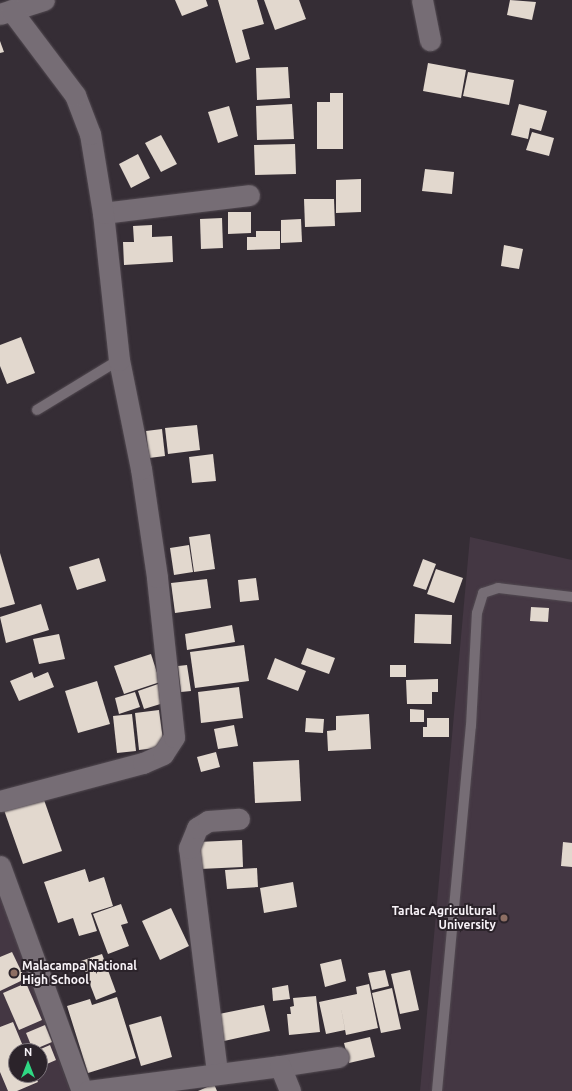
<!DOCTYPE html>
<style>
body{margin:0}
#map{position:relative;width:572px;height:1091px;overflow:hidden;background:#352d35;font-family:Ubuntu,sans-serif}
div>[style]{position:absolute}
.built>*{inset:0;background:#443743}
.building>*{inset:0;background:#e2d8ce}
.roads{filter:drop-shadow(0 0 1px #524a51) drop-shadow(0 0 1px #524a51)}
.service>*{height:10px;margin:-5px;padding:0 5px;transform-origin:5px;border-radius:5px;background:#766d75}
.minor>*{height:21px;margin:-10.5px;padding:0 10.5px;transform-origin:10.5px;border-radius:10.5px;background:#766d75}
.dots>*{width:11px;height:11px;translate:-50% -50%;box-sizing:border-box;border:2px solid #2b232a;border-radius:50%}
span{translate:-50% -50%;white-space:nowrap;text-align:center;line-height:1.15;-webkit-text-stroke:4px #2b232a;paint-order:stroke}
.poi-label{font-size:12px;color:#f8f3f8;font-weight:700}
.right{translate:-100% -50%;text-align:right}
.left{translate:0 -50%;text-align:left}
.north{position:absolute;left:8px;top:1043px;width:40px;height:40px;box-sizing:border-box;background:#2b232a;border:1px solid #7d767c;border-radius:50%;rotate:0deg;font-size:11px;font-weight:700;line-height:16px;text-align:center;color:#f8f3f8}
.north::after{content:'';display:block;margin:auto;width:14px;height:18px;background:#2fd883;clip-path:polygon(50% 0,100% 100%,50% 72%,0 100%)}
</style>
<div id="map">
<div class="built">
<i style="clip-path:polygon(470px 537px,572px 560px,572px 1091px,420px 1091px)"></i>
<i style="clip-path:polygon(evenodd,0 894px,70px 1091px,0 1091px,0 894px,16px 1051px,40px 1051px,40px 1075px,16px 1075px,16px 1051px)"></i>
</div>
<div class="building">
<i style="clip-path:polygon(175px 0,206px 0,208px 6px,182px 16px)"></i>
<i style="clip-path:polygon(218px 0,257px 0,264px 24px,242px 30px,250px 59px,236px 63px)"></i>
<i style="clip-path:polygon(264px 0,299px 0,306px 19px,275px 30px)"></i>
<i style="clip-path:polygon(510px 0,536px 2px,532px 20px,507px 15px)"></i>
<i style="clip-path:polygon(0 41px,4px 52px,0 53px)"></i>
<i style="clip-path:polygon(428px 63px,466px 70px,461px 98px,423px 91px)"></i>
<i style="clip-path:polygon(288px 67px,290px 98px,257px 100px,256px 68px)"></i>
<i style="clip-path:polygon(468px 72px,514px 80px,509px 105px,463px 96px)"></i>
<i style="clip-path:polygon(330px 93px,343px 93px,343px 149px,317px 149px,317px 102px,330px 102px)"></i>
<i style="clip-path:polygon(292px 104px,294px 139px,257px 140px,256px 106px)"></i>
<i style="clip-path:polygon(519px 104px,547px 111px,541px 131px,530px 128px,528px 139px,511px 135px)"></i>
<i style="clip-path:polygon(229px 106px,238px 136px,218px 143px,208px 112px)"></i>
<i style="clip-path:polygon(532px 132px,554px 138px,549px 156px,526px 150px)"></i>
<i style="clip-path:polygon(161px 135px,177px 164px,161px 172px,145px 143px)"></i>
<i style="clip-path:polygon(295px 144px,296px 174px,255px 175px,254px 145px)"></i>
<i style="clip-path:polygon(138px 154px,150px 178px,131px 188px,119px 164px)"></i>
<i style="clip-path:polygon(425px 169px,454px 172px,452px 194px,422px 191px)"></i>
<i style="clip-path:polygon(361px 179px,361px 212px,336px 213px,336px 180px)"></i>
<i style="clip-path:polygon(304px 199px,334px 199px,335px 226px,305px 227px)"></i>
<i style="clip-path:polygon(228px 212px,251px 212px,251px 233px,228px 234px)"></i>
<i style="clip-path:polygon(222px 218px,223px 248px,201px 249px,200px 219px)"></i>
<i style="clip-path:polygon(301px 219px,302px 242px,281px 243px,281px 220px)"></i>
<i style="clip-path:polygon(152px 225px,152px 237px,172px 236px,173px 262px,124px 265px,123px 242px,134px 242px,133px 226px)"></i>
<i style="clip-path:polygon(256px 231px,280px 231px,280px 249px,247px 250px,247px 237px,256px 237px)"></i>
<i style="clip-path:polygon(504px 245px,523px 249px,519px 269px,501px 266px)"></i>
<i style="clip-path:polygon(21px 337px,35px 373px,7px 384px,0 366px,0 345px)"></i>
<i style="clip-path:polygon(197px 425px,200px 450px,168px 454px,165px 428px)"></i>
<i style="clip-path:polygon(162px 429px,165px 456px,149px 458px,146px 431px)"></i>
<i style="clip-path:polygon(213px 454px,216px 481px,192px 483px,189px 457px)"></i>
<i style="clip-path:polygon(210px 534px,215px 569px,194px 572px,189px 537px)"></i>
<i style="clip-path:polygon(189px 545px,193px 572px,174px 575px,170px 548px)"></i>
<i style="clip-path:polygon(0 553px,15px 604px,0 608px)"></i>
<i style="clip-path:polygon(99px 558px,106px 581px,77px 590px,69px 567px)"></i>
<i style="clip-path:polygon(423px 559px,436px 564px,426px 590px,413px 586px)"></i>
<i style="clip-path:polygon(436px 569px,463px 578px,454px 603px,427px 594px)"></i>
<i style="clip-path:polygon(256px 578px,259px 600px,240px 602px,238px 580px)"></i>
<i style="clip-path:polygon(207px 579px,211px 608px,175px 613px,171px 583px)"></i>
<i style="clip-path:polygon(41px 604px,49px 630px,6px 643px,0 617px)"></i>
<i style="clip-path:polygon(531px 607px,549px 608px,548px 622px,530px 621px)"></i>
<i style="clip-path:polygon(415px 614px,452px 615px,451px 644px,414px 643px)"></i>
<i style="clip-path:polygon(232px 625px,235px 642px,187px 650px,185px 634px)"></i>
<i style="clip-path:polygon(59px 634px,65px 659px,39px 664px,33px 639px)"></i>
<i style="clip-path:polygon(244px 645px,249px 681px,195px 688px,190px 652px)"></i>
<i style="clip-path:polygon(307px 648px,335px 658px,329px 674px,301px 664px)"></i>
<i style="clip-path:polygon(151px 654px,160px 682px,124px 694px,114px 666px)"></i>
<i style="clip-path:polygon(275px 658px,306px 671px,298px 691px,267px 679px)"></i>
<i style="clip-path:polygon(187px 665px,191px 691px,181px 692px,178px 666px)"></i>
<i style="clip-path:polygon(390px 665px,406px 665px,406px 677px,390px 677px)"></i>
<i style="clip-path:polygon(32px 672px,34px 678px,48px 672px,54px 687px,19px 701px,10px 681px)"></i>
<i style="clip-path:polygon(438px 679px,438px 692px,432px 692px,432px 704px,407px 704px,406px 680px)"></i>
<i style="clip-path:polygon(97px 681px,110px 724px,78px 733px,65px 691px)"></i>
<i style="clip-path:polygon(161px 683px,167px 702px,144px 709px,138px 691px)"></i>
<i style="clip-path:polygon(239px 687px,243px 718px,201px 723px,198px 692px)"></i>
<i style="clip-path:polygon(135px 692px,140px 707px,119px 714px,115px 698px)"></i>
<i style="clip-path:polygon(410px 709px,424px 710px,424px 722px,410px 722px)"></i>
<i style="clip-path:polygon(159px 710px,164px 747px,139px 750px,135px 713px)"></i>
<i style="clip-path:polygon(132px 714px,136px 751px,117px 753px,113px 716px)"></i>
<i style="clip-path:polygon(369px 714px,371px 749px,328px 751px,327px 731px,336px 730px,336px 716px)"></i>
<i style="clip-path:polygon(306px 718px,324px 719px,323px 733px,305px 732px)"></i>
<i style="clip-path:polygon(427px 718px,449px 718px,449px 737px,423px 737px,423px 727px,427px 727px)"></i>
<i style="clip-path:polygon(234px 725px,238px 746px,218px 749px,214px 729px)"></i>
<i style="clip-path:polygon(216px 752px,220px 767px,201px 772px,197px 757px)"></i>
<i style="clip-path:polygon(299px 760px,301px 801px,255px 803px,253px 762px)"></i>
<i style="clip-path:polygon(43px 797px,62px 851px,23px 864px,4px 810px)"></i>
<i style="clip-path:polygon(242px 840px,243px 867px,200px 869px,198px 842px)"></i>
<i style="clip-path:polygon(563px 842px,572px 843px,572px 867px,561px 866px)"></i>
<i style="clip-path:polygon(257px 868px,258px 887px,227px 889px,225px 870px)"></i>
<i style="clip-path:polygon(85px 869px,89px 882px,104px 877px,113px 906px,91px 913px,97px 931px,79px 936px,73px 918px,58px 923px,44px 882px)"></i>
<i style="clip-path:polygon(293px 882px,297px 907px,264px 913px,260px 888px)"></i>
<i style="clip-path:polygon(121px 904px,128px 923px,121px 925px,129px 946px,108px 954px,93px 914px)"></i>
<i style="clip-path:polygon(171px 908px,189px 946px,160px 960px,142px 921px)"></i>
<i style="clip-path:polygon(12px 952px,25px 979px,0 991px,0 957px)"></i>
<i style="clip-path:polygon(102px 954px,116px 992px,96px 1000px,81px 961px)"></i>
<i style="clip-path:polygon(341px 959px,346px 981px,325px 987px,320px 964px)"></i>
<i style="clip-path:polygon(385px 970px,389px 986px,372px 990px,368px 973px)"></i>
<i style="clip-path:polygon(410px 970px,419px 1010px,400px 1014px,391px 974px)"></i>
<i style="clip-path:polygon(26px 983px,42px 1020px,19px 1030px,3px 993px)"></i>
<i style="clip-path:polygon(369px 984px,378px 1028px,346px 1035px,340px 1003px,345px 1030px,326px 1034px,319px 1002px,357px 994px,356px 987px)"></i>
<i style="clip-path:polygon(288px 985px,290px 999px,273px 1001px,272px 988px)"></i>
<i style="clip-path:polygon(392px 988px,401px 1029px,381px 1033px,372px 993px)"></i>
<i style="clip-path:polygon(316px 996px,320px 1032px,289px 1035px,287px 1014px,291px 1014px,290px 1007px,294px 1006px,293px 998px)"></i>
<i style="clip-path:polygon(117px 997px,136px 1058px,88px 1073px,67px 1006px,90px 999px,92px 1005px)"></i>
<i style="clip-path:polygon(264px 1005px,270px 1031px,224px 1041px,219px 1014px)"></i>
<i style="clip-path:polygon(161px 1016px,172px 1057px,141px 1066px,129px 1025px)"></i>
<i style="clip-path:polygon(13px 1022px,25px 1051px,16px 1051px,16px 1075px,35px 1075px,38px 1082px,17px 1091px,8px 1091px,0 1072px,0 1027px)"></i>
<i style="clip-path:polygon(45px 1025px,52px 1042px,33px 1050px,26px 1033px)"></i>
<i style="clip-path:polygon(370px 1037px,375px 1057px,349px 1063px,344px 1043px)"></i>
<i style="clip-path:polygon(50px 1045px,56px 1060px,40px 1067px,40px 1051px,36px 1051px)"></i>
<i style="clip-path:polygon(214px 1084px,217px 1091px,198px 1091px)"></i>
</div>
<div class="roads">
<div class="service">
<i style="left:37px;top:410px;width:96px;rotate:-31.4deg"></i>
<i style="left:437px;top:1091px;width:367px;rotate:-84.7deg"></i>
<i style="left:471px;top:726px;width:113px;rotate:-87deg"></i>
<i style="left:477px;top:613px;width:21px;rotate:-73deg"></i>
<i style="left:483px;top:593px;width:16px;rotate:-18deg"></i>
<i style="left:498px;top:588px;width:75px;rotate:6.9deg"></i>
</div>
<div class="minor">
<i style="left:422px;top:0;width:41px;rotate:78.7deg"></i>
<i style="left:0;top:14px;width:46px;rotate:-17.7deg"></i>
<i style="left:103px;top:213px;width:147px;rotate:-7deg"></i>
<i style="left:0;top:801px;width:148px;rotate:-14.9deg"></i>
<i style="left:143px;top:763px;width:22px;rotate:-24deg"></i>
<i style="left:163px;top:754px;width:20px;rotate:-57deg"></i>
<i style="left:174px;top:737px;width:161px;rotate:-96.1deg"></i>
<i style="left:157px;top:577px;width:109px;rotate:-98.4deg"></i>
<i style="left:141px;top:469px;width:111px;rotate:-101.4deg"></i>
<i style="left:119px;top:360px;width:148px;rotate:-96.2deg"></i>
<i style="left:103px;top:213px;width:80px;rotate:-99.3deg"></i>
<i style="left:90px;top:134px;width:42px;rotate:-111deg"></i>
<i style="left:75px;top:95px;width:106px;rotate:-127deg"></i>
<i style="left:0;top:866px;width:239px;rotate:70deg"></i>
<i style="left:280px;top:1066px;width:59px;rotate:-8.8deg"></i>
<i style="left:217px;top:1072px;width:226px;rotate:-97.1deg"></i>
<i style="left:189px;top:848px;width:22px;rotate:-68deg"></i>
<i style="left:197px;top:828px;width:13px;rotate:-32deg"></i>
<i style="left:208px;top:821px;width:31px;rotate:-4deg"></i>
<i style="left:88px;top:1091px;width:194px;rotate:-7.4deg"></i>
<i style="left:280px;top:1066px;width:27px;rotate:68deg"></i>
</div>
</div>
<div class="dots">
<i style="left:504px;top:918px;background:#8d6e63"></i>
<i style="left:14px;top:973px;background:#8d6e63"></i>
</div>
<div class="poi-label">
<span class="right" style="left:496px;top:918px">Tarlac Agricultural<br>University</span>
<span class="left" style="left:22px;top:973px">Malacampa National<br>High School</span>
</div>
<div class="north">N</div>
</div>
